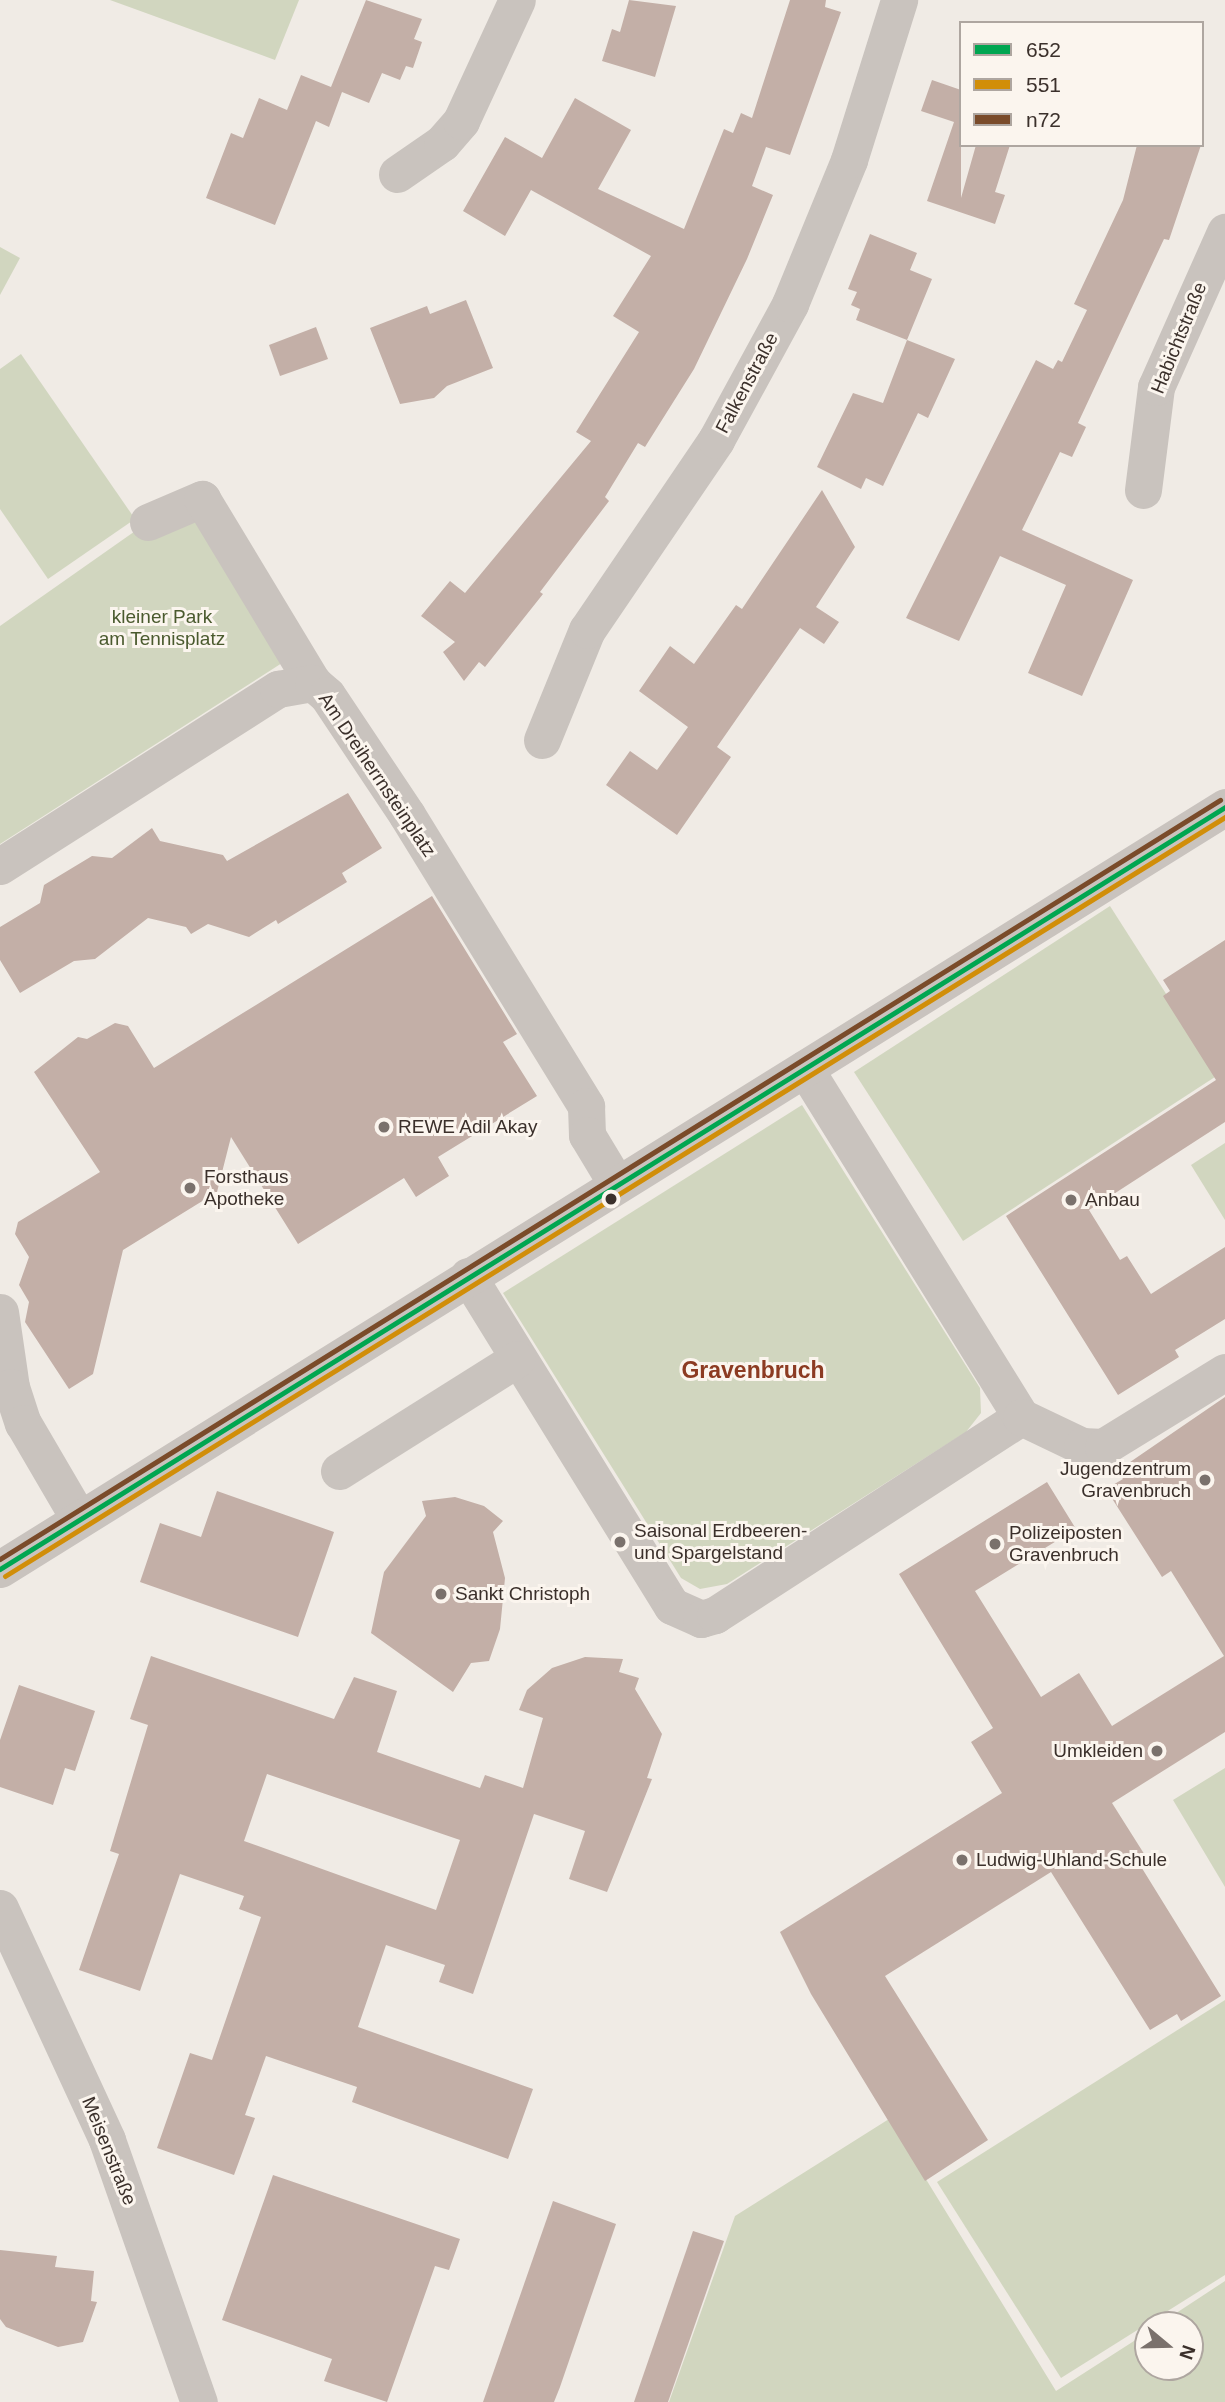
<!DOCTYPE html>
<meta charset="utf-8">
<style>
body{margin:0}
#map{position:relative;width:1225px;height:2402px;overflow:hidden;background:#f0ebe5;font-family:Arial,sans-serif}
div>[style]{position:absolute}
.green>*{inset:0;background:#d1d6bf}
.building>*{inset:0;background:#c3afa7}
.minor>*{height:37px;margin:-18.5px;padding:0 18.5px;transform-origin:18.5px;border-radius:18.5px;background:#c9c3be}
.bus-1>*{height:5px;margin:-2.5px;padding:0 2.5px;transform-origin:2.5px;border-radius:2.5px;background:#00a651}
.bus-2>*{height:5px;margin:-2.5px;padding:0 2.5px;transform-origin:2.5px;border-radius:2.5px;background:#d18e09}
.bus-3>*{height:5px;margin:-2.5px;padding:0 2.5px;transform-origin:2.5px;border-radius:2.5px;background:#7a4b2a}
.dots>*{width:19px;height:19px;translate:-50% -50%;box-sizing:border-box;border:4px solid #fbf5ee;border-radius:50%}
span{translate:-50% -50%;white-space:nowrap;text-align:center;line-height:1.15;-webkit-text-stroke:6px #fbf5ee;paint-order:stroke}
.street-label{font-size:19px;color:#3b302b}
.park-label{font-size:19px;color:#4a5a2e}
.poi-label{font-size:19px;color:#3b302b}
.left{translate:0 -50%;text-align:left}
.right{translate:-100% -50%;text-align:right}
.quarter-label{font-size:23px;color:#8c3b22;font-weight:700}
.legend{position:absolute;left:959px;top:21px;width:245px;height:126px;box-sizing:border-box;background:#fbf5ee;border:2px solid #aea6a0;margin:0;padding:9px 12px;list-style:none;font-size:21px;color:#3b302b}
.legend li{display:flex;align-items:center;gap:14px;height:35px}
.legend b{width:35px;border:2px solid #aea6a0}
.north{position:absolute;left:1134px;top:2311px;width:70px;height:70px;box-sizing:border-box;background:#fbf5ee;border:2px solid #aea6a0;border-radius:50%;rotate:109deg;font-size:19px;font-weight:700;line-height:28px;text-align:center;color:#3b302b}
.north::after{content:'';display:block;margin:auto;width:24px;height:32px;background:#7a716c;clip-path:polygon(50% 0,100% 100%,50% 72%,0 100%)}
</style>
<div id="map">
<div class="green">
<i style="clip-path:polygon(110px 0,299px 0,275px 60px)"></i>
<i style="clip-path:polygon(0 247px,20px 258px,0 295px)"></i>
<i style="clip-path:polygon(21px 354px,135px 519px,48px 579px,0 509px,0 369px)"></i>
<i style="clip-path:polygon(202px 499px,296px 654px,0 844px,0 626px,148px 522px)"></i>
<i style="clip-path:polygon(1110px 906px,1218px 1075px,963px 1241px,854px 1072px)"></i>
<i style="clip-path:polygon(802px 1105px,980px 1388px,981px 1413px,966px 1432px,727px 1584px,700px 1589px,681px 1578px,503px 1293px)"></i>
<i style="clip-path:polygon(1225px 1143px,1225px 1220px,1191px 1165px)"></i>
<i style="clip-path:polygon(1225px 1768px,1225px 1887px,1173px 1800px)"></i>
<i style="clip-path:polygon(1225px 2000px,1225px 2275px,1061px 2378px,937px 2182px)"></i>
<i style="clip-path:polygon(889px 2119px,1056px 2391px,1148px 2332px,1148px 2367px,1190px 2367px,1190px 2325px,1158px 2325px,1225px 2281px,1225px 2402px,669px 2402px,735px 2216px)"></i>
</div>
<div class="building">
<i style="clip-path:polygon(366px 0,422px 19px,414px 39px,422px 42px,413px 68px,406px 66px,400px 80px,382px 73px,369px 103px,342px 92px,329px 127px,316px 121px,275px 225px,206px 198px,231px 133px,243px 138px,259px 98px,287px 110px,301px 75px,331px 87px)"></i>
<i style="clip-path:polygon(629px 0,676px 6px,655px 77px,602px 61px,612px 29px,620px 32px)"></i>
<i style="clip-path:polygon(790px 0,826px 0,825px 7px,841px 12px,790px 155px,766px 147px,752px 186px,773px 195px,747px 259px,694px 369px,645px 447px,638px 443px,605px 497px,609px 501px,540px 592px,543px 594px,485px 667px,479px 662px,464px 681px,443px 652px,455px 642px,421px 616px,450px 581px,465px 593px,591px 441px,576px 432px,639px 332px,613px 316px,651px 256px,531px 190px,505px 236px,463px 211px,505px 137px,542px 158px,575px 98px,631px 130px,598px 189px,684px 229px,724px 129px,733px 133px,741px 113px,752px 118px)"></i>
<i style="clip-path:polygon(932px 80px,961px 90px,961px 198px,976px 145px,1010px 145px,995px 192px,1005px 195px,995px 224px,927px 201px,954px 122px,921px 111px)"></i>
<i style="clip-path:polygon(1137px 145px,1201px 145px,1169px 240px,1164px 239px,1078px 423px,1086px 427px,1072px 457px,1060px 452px,1022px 530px,1133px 580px,1082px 696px,1028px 673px,1066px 585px,1000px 556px,959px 641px,906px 618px,1036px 360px,1053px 369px,1058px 360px,1062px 362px,1087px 310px,1074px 304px,1123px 200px)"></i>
<i style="clip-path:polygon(870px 234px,917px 253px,910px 270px,932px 279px,907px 340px,856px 320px,860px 309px,851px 305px,857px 292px,848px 289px)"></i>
<i style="clip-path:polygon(466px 300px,493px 368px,447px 386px,434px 398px,400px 404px,370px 328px,427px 306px,430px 314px)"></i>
<i style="clip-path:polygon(316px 327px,328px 359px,280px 376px,269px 345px)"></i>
<i style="clip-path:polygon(907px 340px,955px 359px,928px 418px,918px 413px,883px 486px,866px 478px,861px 489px,817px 467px,853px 393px,883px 403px)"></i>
<i style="clip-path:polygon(822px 490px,855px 547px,816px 607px,839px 622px,824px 644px,800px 628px,717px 747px,731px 757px,677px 835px,606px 785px,630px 751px,657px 770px,688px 727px,639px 691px,670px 646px,694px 664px,736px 605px,742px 609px)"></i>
<i style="clip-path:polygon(348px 793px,382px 848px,342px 873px,347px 882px,278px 924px,276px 920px,249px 937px,208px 924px,191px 934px,186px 927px,148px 918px,95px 959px,74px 961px,20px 993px,0 960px,0 927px,40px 903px,44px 885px,92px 856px,112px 858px,152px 828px,160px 841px,223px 855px,227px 861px)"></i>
<i style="clip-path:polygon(432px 896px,517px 1034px,503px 1042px,537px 1096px,438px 1157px,449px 1176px,430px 1188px,416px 1197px,404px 1178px,298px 1244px,231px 1137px,217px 1192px,123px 1250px,93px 1374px,69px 1389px,25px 1322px,29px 1302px,19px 1285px,29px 1257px,15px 1234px,18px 1222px,100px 1172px,34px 1072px,78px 1037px,87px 1039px,115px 1023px,128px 1026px,154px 1068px)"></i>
<i style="clip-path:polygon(1225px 940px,1225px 1122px,1089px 1210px,1120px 1260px,1127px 1256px,1151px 1294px,1225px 1247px,1225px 1319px,1175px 1350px,1179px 1357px,1118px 1395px,1006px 1216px,1216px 1080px,1163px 996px,1170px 991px,1163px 980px)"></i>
<i style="clip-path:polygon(1225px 1397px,1225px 1732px,1112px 1803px,1148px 1860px,1140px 1865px,1221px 1996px,1181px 2021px,1177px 2014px,1150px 2030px,1051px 1872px,885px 1976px,988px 2140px,925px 2181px,811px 1994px,780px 1932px,1002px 1793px,971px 1742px,993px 1728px,899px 1574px,1047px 1482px,1076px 1529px,975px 1591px,1041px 1697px,1079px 1673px,1112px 1726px,1224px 1656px,1171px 1571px,1162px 1577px,1106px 1489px,1123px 1479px,1117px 1471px)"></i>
<i style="clip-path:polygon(217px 1491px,334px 1532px,298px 1637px,140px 1582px,160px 1523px,201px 1537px)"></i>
<i style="clip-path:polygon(455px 1497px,484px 1506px,503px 1521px,493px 1532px,505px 1578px,500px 1629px,489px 1661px,471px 1663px,453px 1692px,371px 1633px,384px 1572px,426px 1516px,422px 1501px)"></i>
<i style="clip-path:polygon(evenodd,151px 1656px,334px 1719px,354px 1677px,397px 1691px,377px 1752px,480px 1788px,485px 1775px,523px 1788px,543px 1718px,519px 1710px,527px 1690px,552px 1668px,585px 1657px,623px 1659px,619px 1672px,639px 1678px,635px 1689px,662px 1734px,647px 1778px,652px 1779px,607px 1892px,569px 1879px,585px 1831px,534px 1814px,473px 1994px,439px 1982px,445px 1965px,386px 1945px,358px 2027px,533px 2089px,508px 2159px,352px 2102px,357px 2087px,266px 2056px,245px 2115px,255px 2118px,234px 2175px,157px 2148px,190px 2053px,212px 2060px,261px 1917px,239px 1909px,244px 1896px,180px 1874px,140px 1991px,79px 1970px,119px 1854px,110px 1851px,148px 1725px,130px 1719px,151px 1656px,267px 1774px,460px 1840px,436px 1910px,244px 1841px,267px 1774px)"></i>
<i style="clip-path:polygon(19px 1685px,95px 1711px,75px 1771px,65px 1768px,53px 1805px,0 1787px,0 1740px)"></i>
<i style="clip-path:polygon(273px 2175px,460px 2239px,449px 2270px,435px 2266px,387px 2402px,324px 2381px,332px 2359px,222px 2320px)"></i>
<i style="clip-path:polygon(553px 2201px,616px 2224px,560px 2387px,554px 2402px,483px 2402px)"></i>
<i style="clip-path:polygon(693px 2231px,724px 2241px,668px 2402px,634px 2402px)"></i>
<i style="clip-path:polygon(0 2250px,57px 2256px,55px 2267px,94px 2271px,91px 2301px,97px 2302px,83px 2342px,58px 2347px,6px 2327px,0 2319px)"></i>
</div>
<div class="minor">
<i style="left:397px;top:174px;width:55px;rotate:-34.6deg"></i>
<i style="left:442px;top:143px;width:29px;rotate:-49deg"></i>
<i style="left:461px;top:121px;width:133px;rotate:-65.2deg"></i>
<i style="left:1143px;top:490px;width:104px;rotate:-82.8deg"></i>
<i style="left:1156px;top:387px;width:170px;rotate:-66deg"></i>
<i style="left:148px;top:522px;width:59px;rotate:-23.1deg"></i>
<i style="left:202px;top:499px;width:215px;rotate:58.9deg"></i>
<i style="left:542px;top:740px;width:119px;rotate:-67.8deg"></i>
<i style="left:587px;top:630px;width:230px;rotate:-55.8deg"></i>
<i style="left:716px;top:440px;width:155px;rotate:-61.4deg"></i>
<i style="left:790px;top:304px;width:156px;rotate:-67.7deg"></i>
<i style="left:849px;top:160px;width:168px;rotate:-72.6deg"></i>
<i style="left:0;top:866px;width:330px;rotate:-32.5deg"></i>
<i style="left:278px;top:689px;width:36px;rotate:-10deg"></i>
<i style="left:313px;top:683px;width:18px;rotate:41deg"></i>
<i style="left:327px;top:695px;width:144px;rotate:56.3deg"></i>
<i style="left:407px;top:815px;width:342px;rotate:58.4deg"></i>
<i style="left:586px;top:1106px;width:29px;rotate:88deg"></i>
<i style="left:587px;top:1135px;width:56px;rotate:58.9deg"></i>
<i style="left:468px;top:1276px;width:388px;rotate:58.3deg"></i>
<i style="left:672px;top:1606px;width:32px;rotate:24deg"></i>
<i style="left:701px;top:1619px;width:15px;rotate:-16deg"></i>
<i style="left:715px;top:1615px;width:364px;rotate:-32.9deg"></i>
<i style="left:1021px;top:1417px;width:410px;rotate:-121.8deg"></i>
<i style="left:0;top:1312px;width:76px;rotate:81.7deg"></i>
<i style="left:11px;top:1387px;width:38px;rotate:72deg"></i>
<i style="left:23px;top:1423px;width:111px;rotate:59.7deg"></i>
<i style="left:1021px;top:1417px;width:68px;rotate:25.4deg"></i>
<i style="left:1082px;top:1446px;width:21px;rotate:3deg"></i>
<i style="left:1103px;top:1447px;width:143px;rotate:-31.6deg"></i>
<i style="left:339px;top:1471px;width:210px;rotate:-32.2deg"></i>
<i style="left:0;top:1569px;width:1443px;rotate:-31.88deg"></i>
<i style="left:0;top:1908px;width:255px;rotate:65.2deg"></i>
<i style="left:107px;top:2140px;width:278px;rotate:70.7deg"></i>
</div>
<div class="bus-1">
<i style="left:0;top:1569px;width:1443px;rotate:-31.88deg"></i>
</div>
<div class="bus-2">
<i style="left:5px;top:1576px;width:1437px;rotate:-31.89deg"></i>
</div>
<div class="bus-3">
<i style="left:0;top:1559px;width:1437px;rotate:-31.89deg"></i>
</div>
<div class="dots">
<i style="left:384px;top:1127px;background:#7a716c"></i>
<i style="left:190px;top:1188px;background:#7a716c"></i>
<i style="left:611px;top:1199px;background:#3b302b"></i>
<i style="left:1071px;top:1200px;background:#7a716c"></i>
<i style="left:1205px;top:1480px;background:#7a716c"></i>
<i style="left:620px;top:1542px;background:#7a716c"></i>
<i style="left:995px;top:1544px;background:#7a716c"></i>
<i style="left:441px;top:1594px;background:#7a716c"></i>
<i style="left:1157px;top:1751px;background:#7a716c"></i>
<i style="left:962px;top:1860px;background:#7a716c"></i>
</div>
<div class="street-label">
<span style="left:1179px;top:338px;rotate:-68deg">Habichtstraße</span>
<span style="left:747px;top:383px;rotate:-62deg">Falkenstraße</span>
<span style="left:377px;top:775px;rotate:56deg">Am Dreiherrnsteinplatz</span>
<span style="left:109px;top:2151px;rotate:68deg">Meisenstraße</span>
</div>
<div class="park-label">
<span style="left:162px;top:628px">kleiner Park<br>am Tennisplatz</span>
</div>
<div class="poi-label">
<span class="left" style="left:398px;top:1127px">REWE Adil Akay</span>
<span class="left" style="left:204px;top:1188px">Forsthaus<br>Apotheke</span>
<span class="left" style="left:1085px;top:1200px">Anbau</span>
<span class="right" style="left:1191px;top:1480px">Jugendzentrum<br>Gravenbruch</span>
<span class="left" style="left:634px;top:1542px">Saisonal Erdbeeren-<br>und Spargelstand</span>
<span class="left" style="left:1009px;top:1544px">Polizeiposten<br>Gravenbruch</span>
<span class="left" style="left:455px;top:1594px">Sankt Christoph</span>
<span class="right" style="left:1143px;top:1751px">Umkleiden</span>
<span class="left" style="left:976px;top:1860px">Ludwig-Uhland-Schule</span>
</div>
<div class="quarter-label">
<span style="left:753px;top:1370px">Gravenbruch</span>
</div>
<ul class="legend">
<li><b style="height:9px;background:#00a651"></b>652</li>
<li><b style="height:9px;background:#d18e09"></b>551</li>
<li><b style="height:9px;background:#7a4b2a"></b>n72</li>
</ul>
<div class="north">N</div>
</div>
